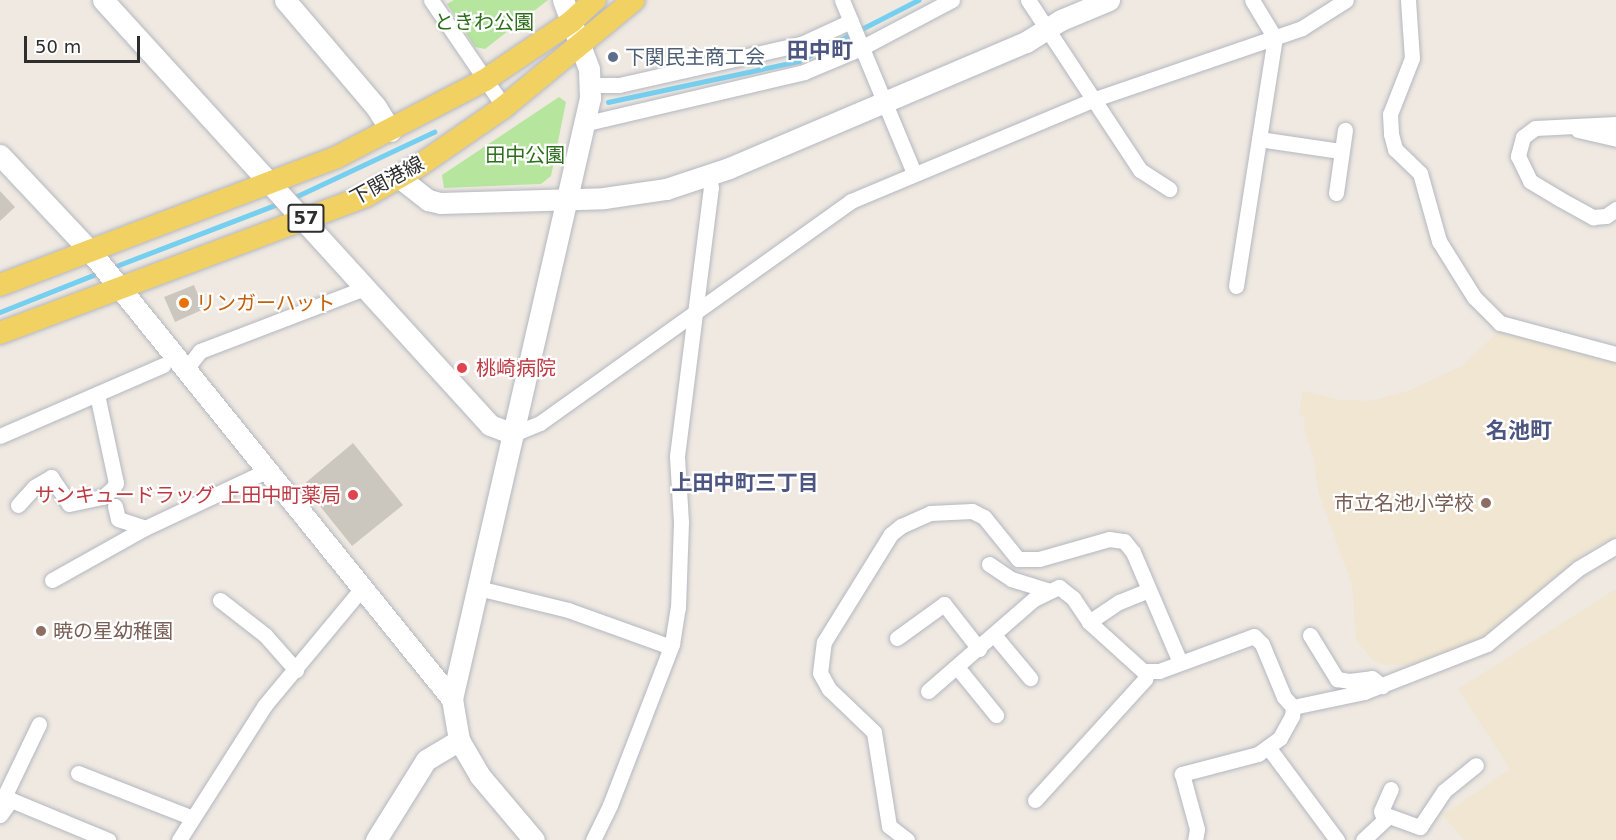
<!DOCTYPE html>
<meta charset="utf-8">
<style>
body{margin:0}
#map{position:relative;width:1616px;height:840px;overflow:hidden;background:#efe9e1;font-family:"DejaVu Sans","Noto Sans JP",sans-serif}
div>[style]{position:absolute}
.education>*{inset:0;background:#f0e6d1}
.green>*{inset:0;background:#b6e59e}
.stream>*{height:4.5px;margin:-2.25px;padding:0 2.25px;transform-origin:2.25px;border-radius:2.25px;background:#75cff0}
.building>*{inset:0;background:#cbc7bf}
.roads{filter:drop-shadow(0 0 2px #b4b7c1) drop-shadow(0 0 2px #b4b7c1)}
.street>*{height:15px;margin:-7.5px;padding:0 7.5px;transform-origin:7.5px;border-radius:7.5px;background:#fff}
.secondary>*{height:21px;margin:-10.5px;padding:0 10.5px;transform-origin:10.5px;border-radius:10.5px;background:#fff}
.primary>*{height:22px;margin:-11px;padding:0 11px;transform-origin:11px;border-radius:11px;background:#f2d163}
.dots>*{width:16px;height:16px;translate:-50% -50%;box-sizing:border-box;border:3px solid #fff;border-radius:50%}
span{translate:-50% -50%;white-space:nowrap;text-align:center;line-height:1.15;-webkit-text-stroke:4.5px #fff;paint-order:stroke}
.shield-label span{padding:2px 4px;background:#fff;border:2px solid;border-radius:4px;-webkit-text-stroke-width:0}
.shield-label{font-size:18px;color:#2e2e2e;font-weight:700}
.park-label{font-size:20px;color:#2c6e1b}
.service-label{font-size:20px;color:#4e5e75}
.left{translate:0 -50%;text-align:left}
.street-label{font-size:20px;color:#2e2e2e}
.food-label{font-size:20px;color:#c56008}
.health-label{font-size:20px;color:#be3a42}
.right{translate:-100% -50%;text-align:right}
.education-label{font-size:20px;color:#785e54}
.neighbourhood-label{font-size:21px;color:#4d5680;font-weight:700}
.quarter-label{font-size:22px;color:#4d5680;font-weight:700}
.scale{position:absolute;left:24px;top:36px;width:116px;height:27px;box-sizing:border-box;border:3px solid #2e2e2e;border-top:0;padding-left:8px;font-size:18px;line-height:21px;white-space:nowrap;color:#2e2e2e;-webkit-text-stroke:4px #fff;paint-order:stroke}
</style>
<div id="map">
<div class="education">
<i style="clip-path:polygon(1499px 331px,1616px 363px,1616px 536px,1586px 552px,1483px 640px,1406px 665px,1384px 665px,1373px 661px,1356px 640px,1352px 585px,1318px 491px,1314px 459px,1304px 428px,1305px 418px,1299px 414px,1303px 391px,1340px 400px,1370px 401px,1408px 391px,1462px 366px)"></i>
<i style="clip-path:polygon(1616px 589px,1616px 840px,1464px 840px,1443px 815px,1510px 769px,1458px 689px)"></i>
</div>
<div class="green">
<i style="clip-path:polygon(454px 0,548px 0,485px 49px,475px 47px,447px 4px)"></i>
<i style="clip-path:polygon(559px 97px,566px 102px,551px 176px,541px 184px,444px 188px,442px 175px)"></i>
</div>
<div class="stream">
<i style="left:608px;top:102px;width:195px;rotate:-12.1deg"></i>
<i style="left:799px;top:61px;width:134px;rotate:-27.1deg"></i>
<i style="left:293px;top:198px;width:156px;rotate:-25.1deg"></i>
<i style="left:111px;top:268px;width:181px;rotate:-21deg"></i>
<i style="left:0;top:312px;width:109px;rotate:-21.6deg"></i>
</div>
<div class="building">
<i style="clip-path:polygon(0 191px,15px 207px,0 221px)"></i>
<i style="clip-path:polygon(194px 285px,204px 309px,175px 322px,164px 297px)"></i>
<i style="clip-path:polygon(353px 443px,403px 505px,352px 546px,303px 485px)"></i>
</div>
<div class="roads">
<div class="street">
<i style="left:431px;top:0;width:130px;rotate:55.7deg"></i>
<i style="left:842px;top:0;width:187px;rotate:67.4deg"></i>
<i style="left:1028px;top:0;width:204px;rotate:56.6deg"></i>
<i style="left:1140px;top:170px;width:35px;rotate:33deg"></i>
<i style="left:1408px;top:0;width:58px;rotate:86.1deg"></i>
<i style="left:1412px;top:58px;width:60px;rotate:111.4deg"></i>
<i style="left:1390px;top:114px;width:20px;rotate:87deg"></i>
<i style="left:1391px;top:134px;width:16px;rotate:75deg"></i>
<i style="left:1395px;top:149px;width:35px;rotate:44deg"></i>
<i style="left:1420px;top:173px;width:71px;rotate:74.4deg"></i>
<i style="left:1439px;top:241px;width:66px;rotate:58deg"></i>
<i style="left:1474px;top:297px;width:37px;rotate:45deg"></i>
<i style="left:1500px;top:323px;width:120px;rotate:15deg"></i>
<i style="left:591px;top:85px;width:28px"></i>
<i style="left:619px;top:85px;width:187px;rotate:-12.7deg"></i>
<i style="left:801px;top:44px;width:55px;rotate:-24.7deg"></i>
<i style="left:583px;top:124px;width:227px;rotate:-13.2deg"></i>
<i style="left:804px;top:72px;width:62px;rotate:-22.8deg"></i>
<i style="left:861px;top:48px;width:103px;rotate:-27.8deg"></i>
<i style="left:1616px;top:124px;width:81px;rotate:177.2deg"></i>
<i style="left:1535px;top:128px;width:15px;rotate:143deg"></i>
<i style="left:1523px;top:137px;width:20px;rotate:105deg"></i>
<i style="left:1518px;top:156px;width:28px;rotate:64deg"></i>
<i style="left:1530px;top:181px;width:35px;rotate:31deg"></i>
<i style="left:1560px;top:199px;width:38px;rotate:29deg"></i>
<i style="left:1593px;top:217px;width:13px;rotate:-4deg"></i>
<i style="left:1606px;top:216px;width:12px;rotate:-35deg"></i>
<i style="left:1578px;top:130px;width:39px;rotate:13deg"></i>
<i style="left:1259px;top:139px;width:82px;rotate:8.4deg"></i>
<i style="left:1336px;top:193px;width:64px;rotate:-81.9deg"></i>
<i style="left:1236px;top:286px;width:251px;rotate:-81.1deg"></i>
<i style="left:1275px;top:38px;width:44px;rotate:-121.2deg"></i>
<i style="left:186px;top:369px;width:23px;rotate:-52deg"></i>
<i style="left:200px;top:351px;width:177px;rotate:-20.9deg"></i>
<i style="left:513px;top:434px;width:29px;rotate:-22deg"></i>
<i style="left:540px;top:423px;width:382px;rotate:-35.5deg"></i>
<i style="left:851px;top:201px;width:261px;rotate:-22.7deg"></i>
<i style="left:1092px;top:100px;width:222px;rotate:-18.9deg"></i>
<i style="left:1302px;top:28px;width:52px;rotate:-32.5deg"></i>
<i style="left:0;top:436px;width:178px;rotate:-23.5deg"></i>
<i style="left:18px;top:505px;width:24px;rotate:-48deg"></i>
<i style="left:34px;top:487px;width:20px;rotate:-30deg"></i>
<i style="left:51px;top:477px;width:32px;rotate:56deg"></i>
<i style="left:69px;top:504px;width:35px;rotate:-12deg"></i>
<i style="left:103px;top:497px;width:13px;rotate:-42deg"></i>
<i style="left:113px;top:488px;width:6px;rotate:-59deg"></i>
<i style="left:116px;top:483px;width:91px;rotate:-102.1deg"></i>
<i style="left:115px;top:506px;width:13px;rotate:77deg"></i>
<i style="left:118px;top:519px;width:28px;rotate:18deg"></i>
<i style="left:989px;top:564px;width:27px;rotate:34deg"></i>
<i style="left:1011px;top:579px;width:38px;rotate:17deg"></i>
<i style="left:52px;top:580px;width:107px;rotate:-29.2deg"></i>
<i style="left:145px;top:528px;width:136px;rotate:-25.2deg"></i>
<i style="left:478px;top:588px;width:93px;rotate:13.7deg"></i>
<i style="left:568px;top:610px;width:109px;rotate:19.8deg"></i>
<i style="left:220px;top:600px;width:57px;rotate:37.9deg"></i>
<i style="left:265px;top:635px;width:47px;rotate:48.5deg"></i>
<i style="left:1089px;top:622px;width:36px;rotate:-34deg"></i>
<i style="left:1119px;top:602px;width:32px;rotate:-22deg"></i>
<i style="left:1310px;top:635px;width:52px;rotate:58.5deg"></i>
<i style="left:1337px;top:679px;width:12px;rotate:9deg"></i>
<i style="left:1349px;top:681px;width:23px;rotate:-7deg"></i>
<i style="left:1372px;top:678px;width:13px;rotate:39deg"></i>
<i style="left:995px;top:636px;width:55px;rotate:50.2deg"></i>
<i style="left:897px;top:638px;width:58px;rotate:-35.9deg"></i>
<i style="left:944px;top:604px;width:57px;rotate:52.1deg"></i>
<i style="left:957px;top:667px;width:62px;rotate:50.9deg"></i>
<i style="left:928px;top:691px;width:140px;rotate:-41deg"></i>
<i style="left:1034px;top:599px;width:28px;rotate:-26deg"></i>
<i style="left:1059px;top:587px;width:18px;rotate:38deg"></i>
<i style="left:1073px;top:598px;width:29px;rotate:56deg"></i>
<i style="left:1089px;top:622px;width:73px;rotate:42.2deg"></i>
<i style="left:1143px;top:671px;width:16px"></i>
<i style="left:1159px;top:671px;width:101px;rotate:-20.2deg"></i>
<i style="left:1254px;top:636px;width:11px;rotate:45deg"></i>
<i style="left:1262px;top:644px;width:57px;rotate:67.5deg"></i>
<i style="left:1284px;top:697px;width:13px;rotate:48deg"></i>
<i style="left:1293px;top:707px;width:9px;rotate:96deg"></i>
<i style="left:1292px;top:716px;width:25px;rotate:119deg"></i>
<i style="left:1280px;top:738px;width:27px;rotate:144deg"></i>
<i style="left:1258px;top:754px;width:79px;rotate:165.3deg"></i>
<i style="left:1182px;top:774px;width:57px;rotate:74.7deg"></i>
<i style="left:1197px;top:829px;width:11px;rotate:100deg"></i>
<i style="left:1293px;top:707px;width:73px;rotate:-11.9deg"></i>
<i style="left:1364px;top:692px;width:132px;rotate:-21.3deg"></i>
<i style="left:1487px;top:644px;width:119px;rotate:-39.6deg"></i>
<i style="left:1579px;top:568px;width:43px;rotate:-30.7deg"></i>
<i style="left:39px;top:724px;width:81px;rotate:115.6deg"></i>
<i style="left:4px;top:797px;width:113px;rotate:22.5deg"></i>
<i style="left:1268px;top:747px;width:116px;rotate:53.4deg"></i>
<i style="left:78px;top:773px;width:123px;rotate:21.4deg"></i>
<i style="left:1035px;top:800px;width:164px;rotate:-47.7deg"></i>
<i style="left:1145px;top:679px;width:7px;rotate:-74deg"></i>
<i style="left:0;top:815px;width:19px;rotate:-54deg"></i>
<i style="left:1384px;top:820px;width:9px;rotate:-108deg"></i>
<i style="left:1381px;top:811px;width:24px;rotate:-66deg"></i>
<i style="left:179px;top:840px;width:160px;rotate:-57.5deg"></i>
<i style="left:265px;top:705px;width:153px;rotate:-50.3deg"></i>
<i style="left:593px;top:840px;width:39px;rotate:-64deg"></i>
<i style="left:610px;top:805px;width:173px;rotate:-68.9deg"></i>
<i style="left:672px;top:644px;width:36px;rotate:-81deg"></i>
<i style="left:678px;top:608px;width:86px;rotate:-88deg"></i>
<i style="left:681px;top:522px;width:66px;rotate:-93.5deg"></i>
<i style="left:677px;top:456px;width:270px;rotate:-82.8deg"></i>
<i style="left:711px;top:188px;width:13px;rotate:-99deg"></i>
<i style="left:907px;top:840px;width:23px;rotate:-142deg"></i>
<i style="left:889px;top:826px;width:95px;rotate:-99.1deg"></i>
<i style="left:874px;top:732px;width:62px;rotate:-136.3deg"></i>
<i style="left:829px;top:689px;width:18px;rotate:-119deg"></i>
<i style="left:820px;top:673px;width:31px;rotate:-83deg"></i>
<i style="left:824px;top:642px;width:127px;rotate:-58.2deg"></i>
<i style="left:891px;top:534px;width:13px;rotate:-39deg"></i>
<i style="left:901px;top:526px;width:32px;rotate:-24deg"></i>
<i style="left:930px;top:513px;width:42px;rotate:-2.7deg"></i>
<i style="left:972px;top:511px;width:13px;rotate:27deg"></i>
<i style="left:984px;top:517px;width:54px;rotate:51deg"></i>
<i style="left:1018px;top:559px;width:21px"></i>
<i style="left:1039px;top:559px;width:73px;rotate:-15.9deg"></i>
<i style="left:1109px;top:539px;width:15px;rotate:8deg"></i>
<i style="left:1124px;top:541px;width:14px;rotate:51deg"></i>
<i style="left:1133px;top:552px;width:120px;rotate:66.9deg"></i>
<i style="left:1363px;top:840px;width:35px;rotate:-43deg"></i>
<i style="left:1389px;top:816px;width:33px;rotate:20deg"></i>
<i style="left:1420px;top:827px;width:43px;rotate:-56.3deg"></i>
<i style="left:1444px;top:791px;width:41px;rotate:-39.1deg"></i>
</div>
<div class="secondary">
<i style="left:103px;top:0;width:575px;rotate:47.68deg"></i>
<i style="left:490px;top:425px;width:25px;rotate:21deg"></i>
<i style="left:285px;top:0;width:140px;rotate:49.6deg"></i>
<i style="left:376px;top:107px;width:28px;rotate:58deg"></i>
<i style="left:0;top:155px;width:132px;rotate:46.8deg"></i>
<i style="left:90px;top:251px;width:576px;rotate:51.06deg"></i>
<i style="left:400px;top:178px;width:36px;rotate:38deg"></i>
<i style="left:428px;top:200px;width:12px;rotate:14deg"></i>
<i style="left:440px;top:203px;width:164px;rotate:-1.7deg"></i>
<i style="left:604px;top:198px;width:63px;rotate:-8.3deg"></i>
<i style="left:666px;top:189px;width:66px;rotate:-18.4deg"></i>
<i style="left:729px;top:168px;width:323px;rotate:-23deg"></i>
<i style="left:1026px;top:42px;width:41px;rotate:-32.2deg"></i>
<i style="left:1061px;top:20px;width:52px;rotate:-22.6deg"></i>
<i style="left:376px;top:840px;width:94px;rotate:-58deg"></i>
<i style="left:426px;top:760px;width:39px;rotate:-31deg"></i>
<i style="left:534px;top:840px;width:84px;rotate:-130.2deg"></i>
<i style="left:480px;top:776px;width:42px;rotate:-120.3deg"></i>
<i style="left:459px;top:740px;width:42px;rotate:-99.7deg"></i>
<i style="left:452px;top:699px;width:617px;rotate:-77.07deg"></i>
<i style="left:590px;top:98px;width:29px;rotate:-92deg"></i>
<i style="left:589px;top:69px;width:74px;rotate:-110.6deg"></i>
</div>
<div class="primary">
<i style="left:0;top:285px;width:360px;rotate:-20.8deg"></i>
<i style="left:337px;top:157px;width:167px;rotate:-27.5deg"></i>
<i style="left:485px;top:80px;width:104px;rotate:-34deg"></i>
<i style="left:571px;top:22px;width:33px;rotate:-43deg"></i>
<i style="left:0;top:333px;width:391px;rotate:-20.5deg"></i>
<i style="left:366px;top:196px;width:62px;rotate:-29.9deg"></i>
<i style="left:420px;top:165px;width:102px;rotate:-34.6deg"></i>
<i style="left:504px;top:107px;width:168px;rotate:-39.5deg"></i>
</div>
</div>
<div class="dots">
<i style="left:613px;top:57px;background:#5c6f8a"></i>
<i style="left:184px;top:303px;background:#e8710a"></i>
<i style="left:462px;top:368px;background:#e0444e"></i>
<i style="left:353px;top:495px;background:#e0444e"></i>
<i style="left:1486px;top:503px;background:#8d6e63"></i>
<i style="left:41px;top:631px;background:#8d6e63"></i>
</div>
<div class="shield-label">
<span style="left:306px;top:218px">57</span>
</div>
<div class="park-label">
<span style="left:484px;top:22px">ときわ公園</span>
<span style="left:525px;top:155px">田中公園</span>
</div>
<div class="service-label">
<span class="left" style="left:625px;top:57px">下関民主商工会</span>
</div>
<div class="street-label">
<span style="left:387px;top:181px;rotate:-28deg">下関港線</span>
</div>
<div class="food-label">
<span class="left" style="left:196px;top:303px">リンガーハット</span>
</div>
<div class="health-label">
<span class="left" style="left:476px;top:368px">桃崎病院</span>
<span class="right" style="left:341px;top:495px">サンキュードラッグ 上田中町薬局</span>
</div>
<div class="education-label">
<span class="right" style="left:1474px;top:503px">市立名池小学校</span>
<span class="left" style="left:53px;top:631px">暁の星幼稚園</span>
</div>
<div class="neighbourhood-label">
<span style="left:745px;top:483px">上田中町三丁目</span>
</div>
<div class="quarter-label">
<span style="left:820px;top:51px">田中町</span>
<span style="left:1519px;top:431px">名池町</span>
</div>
<div class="scale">50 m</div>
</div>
